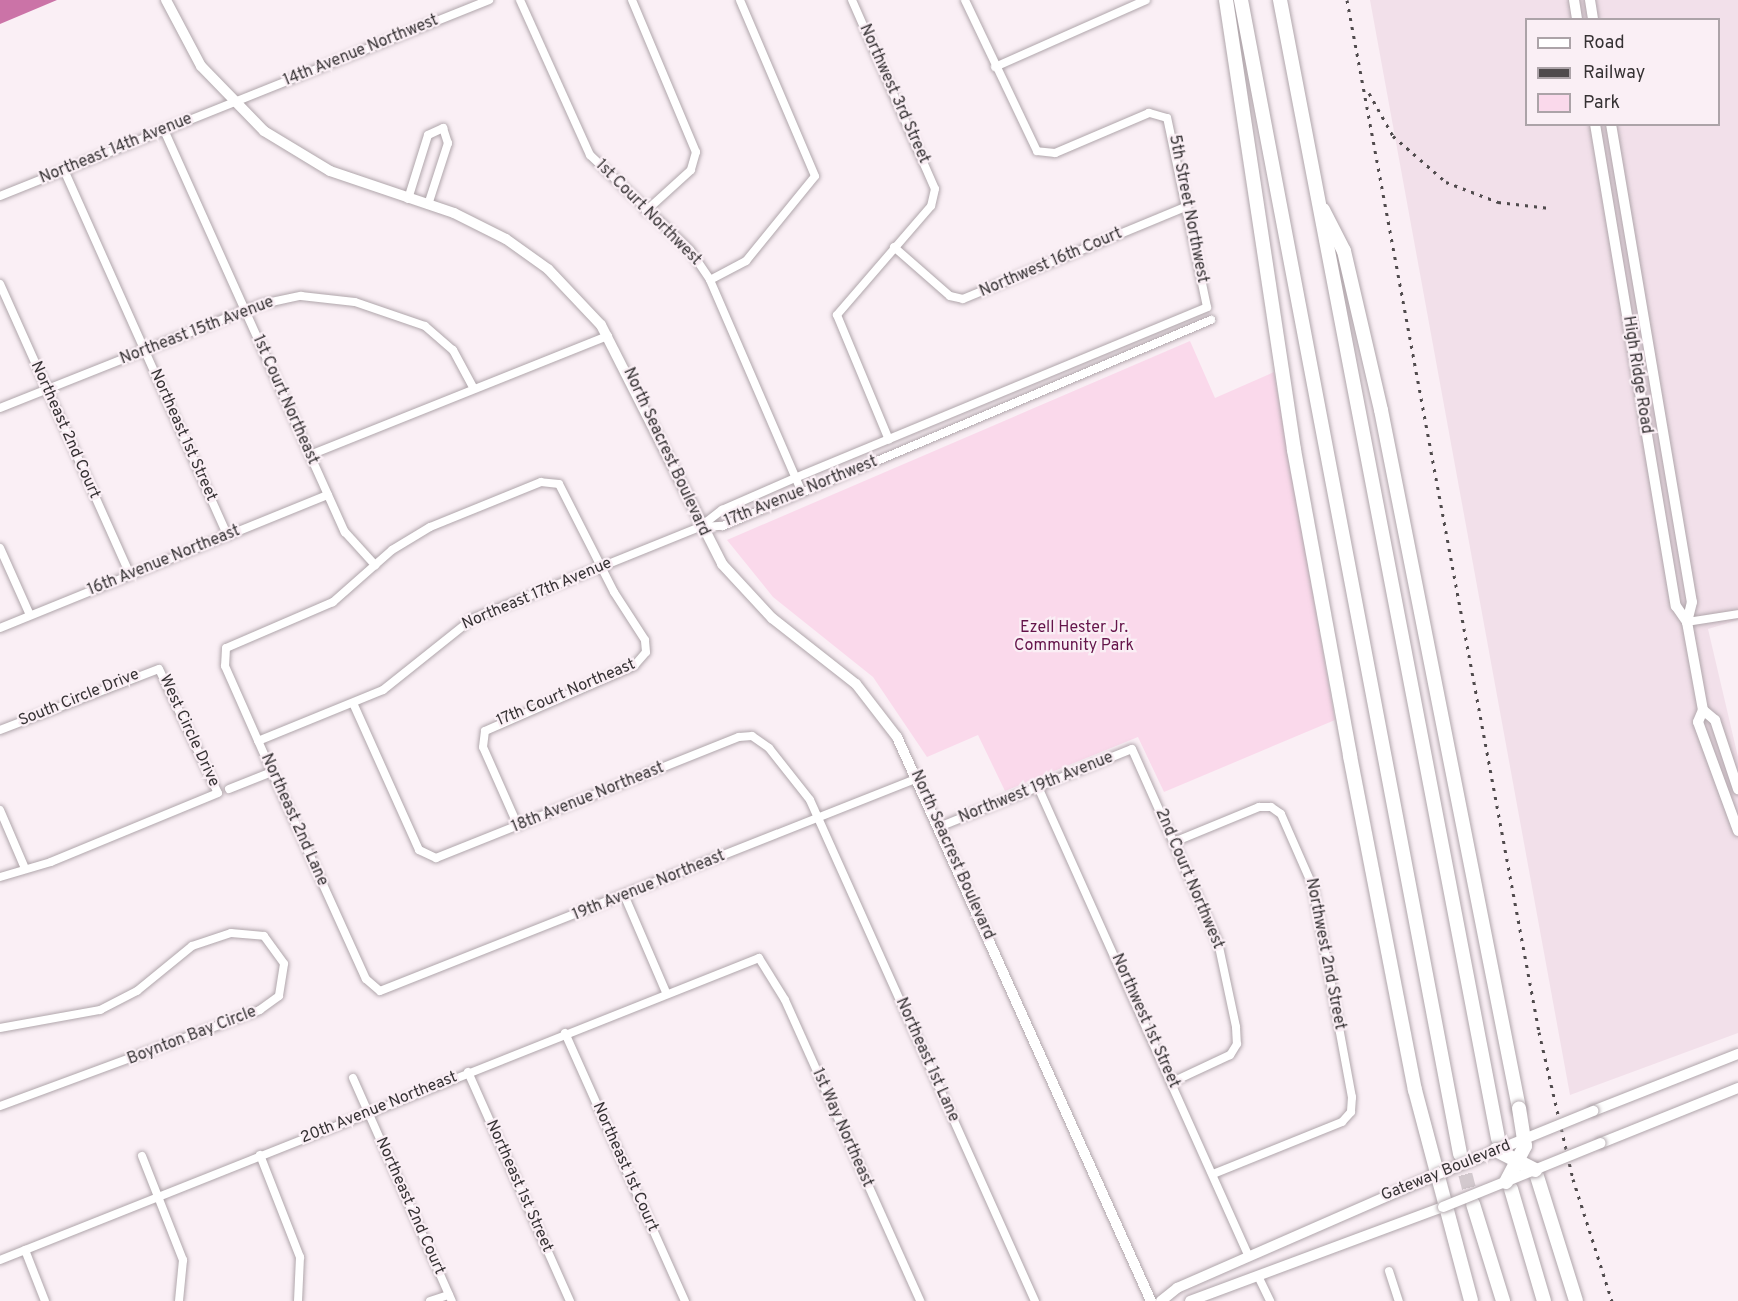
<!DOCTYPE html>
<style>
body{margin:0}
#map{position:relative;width:1738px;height:1301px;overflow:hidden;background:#faeff5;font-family:Overpass,sans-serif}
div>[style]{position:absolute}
.built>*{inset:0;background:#f2e0ea}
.green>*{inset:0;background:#fad9eb}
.water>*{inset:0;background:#cb73a7}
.highway-tunnel>*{height:14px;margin-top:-7px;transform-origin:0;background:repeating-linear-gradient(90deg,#d3c9ce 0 14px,transparent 0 21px)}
.roads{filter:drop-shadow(0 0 2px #b0a6ab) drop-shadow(0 0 2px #b0a6ab)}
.street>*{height:8px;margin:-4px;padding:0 4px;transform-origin:4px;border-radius:4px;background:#fff}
.secondary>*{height:10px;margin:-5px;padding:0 5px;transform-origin:5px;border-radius:5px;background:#fff}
.highway>*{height:14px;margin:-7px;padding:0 7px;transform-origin:7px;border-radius:7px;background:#fff}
.rail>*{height:3px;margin-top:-1.5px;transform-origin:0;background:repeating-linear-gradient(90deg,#504b4d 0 3px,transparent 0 9px)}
.bridges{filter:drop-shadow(0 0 2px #b0a6ab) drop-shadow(0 0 2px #b0a6ab)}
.secondary-bridge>*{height:10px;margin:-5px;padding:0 5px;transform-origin:5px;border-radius:5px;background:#fff}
.highway-bridge>*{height:14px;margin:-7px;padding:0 7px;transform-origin:7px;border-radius:7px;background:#fff}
span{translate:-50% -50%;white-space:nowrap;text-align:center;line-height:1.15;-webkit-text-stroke:4.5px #faeff5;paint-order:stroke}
.street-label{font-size:16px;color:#363234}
.park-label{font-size:16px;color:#64144a}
.legend{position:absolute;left:1525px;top:18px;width:195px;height:108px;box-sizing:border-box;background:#faeff5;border:2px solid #aca3a8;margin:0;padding:8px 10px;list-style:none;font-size:18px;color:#363234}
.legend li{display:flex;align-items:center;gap:12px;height:30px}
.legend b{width:30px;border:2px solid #aca3a8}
</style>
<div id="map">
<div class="built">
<i style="clip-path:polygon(evenodd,1370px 0,1738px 0,1738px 620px,1708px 629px,1738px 757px,1738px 1033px,1570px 1095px,1370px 0,1526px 20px,1718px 20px,1718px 124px,1526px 124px,1526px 20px)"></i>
</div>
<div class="green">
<i style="clip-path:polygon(1190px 341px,1215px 398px,1274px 372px,1335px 720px,1164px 792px,1138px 737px,1005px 791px,978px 735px,927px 757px,873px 677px,773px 597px,727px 540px)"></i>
</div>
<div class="water">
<i style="clip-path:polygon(0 0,57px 0,0 24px)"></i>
</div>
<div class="highway-tunnel">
<i style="left:1460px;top:1154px;width:52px;rotate:75.4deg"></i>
</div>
<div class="roads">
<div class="street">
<i style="left:520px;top:0;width:170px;rotate:65.7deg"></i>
<i style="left:590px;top:155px;width:138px;rotate:43.5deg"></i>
<i style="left:690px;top:250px;width:36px;rotate:56deg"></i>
<i style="left:710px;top:280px;width:232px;rotate:66.6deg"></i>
<i style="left:632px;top:0;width:165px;rotate:67.2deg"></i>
<i style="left:696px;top:152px;width:19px;rotate:106deg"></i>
<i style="left:691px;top:170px;width:61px;rotate:137.7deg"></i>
<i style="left:852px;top:0;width:206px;rotate:66.3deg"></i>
<i style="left:935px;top:189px;width:17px;rotate:103deg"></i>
<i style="left:931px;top:206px;width:144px;rotate:130.8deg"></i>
<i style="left:837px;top:315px;width:135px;rotate:67.4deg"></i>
<i style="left:995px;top:67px;width:165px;rotate:-23.9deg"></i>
<i style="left:164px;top:130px;width:441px;rotate:65.8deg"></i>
<i style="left:345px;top:532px;width:45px;rotate:47.7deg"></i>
<i style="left:64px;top:170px;width:401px;rotate:65.9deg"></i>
<i style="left:0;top:196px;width:527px;rotate:-21.84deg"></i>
<i style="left:408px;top:199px;width:67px;rotate:-72.6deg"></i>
<i style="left:428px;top:135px;width:17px;rotate:-25deg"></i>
<i style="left:443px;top:128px;width:16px;rotate:72deg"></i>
<i style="left:448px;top:143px;width:65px;rotate:107.9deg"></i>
<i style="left:894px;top:247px;width:74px;rotate:41.2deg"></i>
<i style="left:950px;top:296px;width:13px;rotate:13deg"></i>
<i style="left:963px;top:299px;width:243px;rotate:-22.5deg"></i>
<i style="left:710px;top:280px;width:41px;rotate:-27.8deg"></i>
<i style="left:746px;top:261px;width:109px;rotate:-50.9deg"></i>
<i style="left:815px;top:176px;width:191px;rotate:-113.1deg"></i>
<i style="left:0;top:284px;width:319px;rotate:65.9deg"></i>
<i style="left:0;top:408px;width:282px;rotate:-21.7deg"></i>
<i style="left:262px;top:304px;width:40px;rotate:-12deg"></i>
<i style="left:301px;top:296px;width:54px;rotate:6.3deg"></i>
<i style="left:355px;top:302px;width:74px;rotate:18.9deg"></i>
<i style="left:425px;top:326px;width:37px;rotate:41deg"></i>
<i style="left:453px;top:350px;width:44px;rotate:61.7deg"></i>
<i style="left:310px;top:455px;width:321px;rotate:-21.8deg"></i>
<i style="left:701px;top:527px;width:22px;rotate:-3deg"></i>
<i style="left:723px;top:526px;width:530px;rotate:-22.89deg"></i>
<i style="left:0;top:548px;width:73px;rotate:65.9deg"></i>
<i style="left:1687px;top:622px;width:52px;rotate:-8.9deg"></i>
<i style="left:0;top:628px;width:354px;rotate:-22.1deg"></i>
<i style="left:353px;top:703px;width:161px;rotate:65.8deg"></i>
<i style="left:419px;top:850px;width:19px;rotate:25deg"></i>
<i style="left:436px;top:858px;width:326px;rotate:-21.8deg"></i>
<i style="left:739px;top:737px;width:13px;rotate:-4deg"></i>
<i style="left:752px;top:736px;width:21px;rotate:35deg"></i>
<i style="left:769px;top:748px;width:66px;rotate:51.7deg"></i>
<i style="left:810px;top:800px;width:549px;rotate:65.82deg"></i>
<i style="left:0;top:730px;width:170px;rotate:-21deg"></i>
<i style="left:159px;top:669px;width:137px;rotate:64.6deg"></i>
<i style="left:218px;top:793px;width:181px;rotate:157.6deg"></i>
<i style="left:51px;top:862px;width:53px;rotate:163.6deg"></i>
<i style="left:258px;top:741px;width:135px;rotate:-22.2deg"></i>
<i style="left:383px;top:690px;width:114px;rotate:-38.6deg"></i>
<i style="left:472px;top:619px;width:246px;rotate:-22deg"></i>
<i style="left:700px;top:527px;width:28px;rotate:-38deg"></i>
<i style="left:722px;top:510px;width:80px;rotate:-23.7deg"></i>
<i style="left:795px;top:478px;width:446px;rotate:-22.5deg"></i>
<i style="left:1207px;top:307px;width:193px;rotate:-101.9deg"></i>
<i style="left:1167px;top:118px;width:19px;rotate:-164deg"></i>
<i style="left:1149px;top:113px;width:102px;rotate:156.9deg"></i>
<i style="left:1055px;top:153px;width:18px;rotate:-174deg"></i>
<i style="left:1037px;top:151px;width:167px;rotate:-115.5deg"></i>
<i style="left:1038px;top:787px;width:515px;rotate:65.82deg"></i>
<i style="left:229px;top:789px;width:46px;rotate:-21.6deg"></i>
<i style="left:0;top:810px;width:61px;rotate:66.8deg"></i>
<i style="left:518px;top:826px;width:86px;rotate:-113.9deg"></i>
<i style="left:483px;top:747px;width:16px;rotate:-83deg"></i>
<i style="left:485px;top:731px;width:163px;rotate:-23.6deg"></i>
<i style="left:634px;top:666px;width:18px;rotate:-49deg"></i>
<i style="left:646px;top:652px;width:12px;rotate:-95deg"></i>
<i style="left:645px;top:640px;width:57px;rotate:-122.9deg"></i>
<i style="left:614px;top:592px;width:121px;rotate:-117deg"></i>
<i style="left:559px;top:484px;width:18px;rotate:-174deg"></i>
<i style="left:541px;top:482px;width:120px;rotate:157.9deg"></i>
<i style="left:430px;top:527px;width:44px;rotate:148.8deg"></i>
<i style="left:392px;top:550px;width:79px;rotate:138.6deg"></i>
<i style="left:333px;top:602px;width:116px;rotate:156.7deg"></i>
<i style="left:226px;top:648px;width:18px;rotate:93deg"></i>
<i style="left:225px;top:666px;width:116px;rotate:66.1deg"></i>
<i style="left:272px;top:772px;width:227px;rotate:65.6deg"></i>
<i style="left:366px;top:979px;width:18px;rotate:41deg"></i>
<i style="left:380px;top:991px;width:579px;rotate:-21.6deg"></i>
<i style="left:939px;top:827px;width:208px;rotate:-22deg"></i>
<i style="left:1132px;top:749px;width:211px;rotate:66deg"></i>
<i style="left:1218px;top:942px;width:87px;rotate:78deg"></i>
<i style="left:1236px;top:1027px;width:17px;rotate:87deg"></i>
<i style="left:1237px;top:1044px;width:13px;rotate:122deg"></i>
<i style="left:1230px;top:1055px;width:64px;rotate:155deg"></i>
<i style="left:1174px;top:842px;width:92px;rotate:-22.4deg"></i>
<i style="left:1259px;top:807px;width:12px"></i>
<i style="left:1271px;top:807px;width:12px;rotate:35deg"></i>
<i style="left:1281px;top:814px;width:80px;rotate:66.3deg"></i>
<i style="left:1313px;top:887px;width:214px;rotate:79.5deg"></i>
<i style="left:1352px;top:1097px;width:15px;rotate:94deg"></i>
<i style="left:1351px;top:1112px;width:13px;rotate:132deg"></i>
<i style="left:1342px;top:1122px;width:139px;rotate:158deg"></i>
<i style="left:625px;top:897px;width:103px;rotate:66.7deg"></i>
<i style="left:0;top:1028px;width:102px;rotate:-10.2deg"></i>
<i style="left:100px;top:1010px;width:42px;rotate:-27.2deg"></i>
<i style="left:137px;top:991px;width:71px;rotate:-39.3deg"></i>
<i style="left:192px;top:946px;width:41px;rotate:-18.4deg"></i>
<i style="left:231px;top:933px;width:33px;rotate:5deg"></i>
<i style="left:264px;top:936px;width:34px;rotate:54deg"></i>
<i style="left:284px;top:964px;width:32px;rotate:99deg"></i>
<i style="left:279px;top:996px;width:24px;rotate:144deg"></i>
<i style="left:260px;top:1010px;width:277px;rotate:159.7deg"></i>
<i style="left:565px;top:1033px;width:294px;rotate:65.9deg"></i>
<i style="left:468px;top:1072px;width:251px;rotate:66deg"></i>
<i style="left:353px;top:1078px;width:244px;rotate:66.1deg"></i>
<i style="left:260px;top:1155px;width:110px;rotate:68.6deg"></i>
<i style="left:300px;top:1257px;width:44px;rotate:92.6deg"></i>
<i style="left:142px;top:1156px;width:112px;rotate:68.5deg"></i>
<i style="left:183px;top:1260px;width:41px;rotate:95.6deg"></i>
<i style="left:25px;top:1250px;width:55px;rotate:68.6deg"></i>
<i style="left:0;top:1260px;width:817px;rotate:-21.7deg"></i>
<i style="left:759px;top:958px;width:49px;rotate:58.2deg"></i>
<i style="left:785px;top:1000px;width:330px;rotate:65.8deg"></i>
<i style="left:1389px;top:1271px;width:32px;rotate:72deg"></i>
<i style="left:1258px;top:1276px;width:28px;rotate:64deg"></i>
<i style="left:430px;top:1301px;width:20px;rotate:-18deg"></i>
</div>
<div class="secondary">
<i style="left:166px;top:0;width:75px;rotate:62.1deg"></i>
<i style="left:201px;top:66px;width:91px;rotate:45.9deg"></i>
<i style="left:264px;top:131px;width:77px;rotate:31.2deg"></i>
<i style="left:330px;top:171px;width:131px;rotate:18.7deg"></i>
<i style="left:454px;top:213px;width:58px;rotate:26.6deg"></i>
<i style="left:506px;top:239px;width:52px;rotate:35.5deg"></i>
<i style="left:548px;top:269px;width:77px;rotate:46.6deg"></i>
<i style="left:601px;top:325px;width:268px;rotate:63.1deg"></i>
<i style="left:722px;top:564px;width:74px;rotate:47.2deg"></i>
<i style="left:772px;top:618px;width:107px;rotate:38.2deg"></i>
<i style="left:856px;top:684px;width:67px;rotate:52.3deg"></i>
<i style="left:897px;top:737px;width:619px;rotate:65.76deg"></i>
<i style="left:1574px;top:0;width:20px;rotate:81deg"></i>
<i style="left:1590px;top:0;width:20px;rotate:81deg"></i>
<i style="left:1595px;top:124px;width:489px;rotate:80.5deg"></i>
<i style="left:1676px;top:606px;width:19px;rotate:55deg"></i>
<i style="left:1611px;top:124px;width:485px;rotate:80.4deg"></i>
<i style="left:1692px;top:602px;width:21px;rotate:104deg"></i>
<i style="left:1687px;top:622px;width:89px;rotate:79.7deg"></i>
<i style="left:1703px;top:710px;width:13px;rotate:113deg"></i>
<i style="left:1698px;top:722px;width:116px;rotate:69.8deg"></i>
<i style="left:1703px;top:710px;width:16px;rotate:40deg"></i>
<i style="left:1715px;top:720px;width:73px;rotate:71.6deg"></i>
<i style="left:1593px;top:1111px;width:156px;rotate:-21.5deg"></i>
<i style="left:1601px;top:1143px;width:148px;rotate:-21.9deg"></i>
<i style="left:1161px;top:1301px;width:21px;rotate:-39deg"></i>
<i style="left:1177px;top:1288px;width:283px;rotate:-23.6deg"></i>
<i style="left:1190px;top:1301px;width:270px;rotate:-20.4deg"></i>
</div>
<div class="highway">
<i style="left:1226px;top:0;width:455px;rotate:81.4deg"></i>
<i style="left:1294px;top:450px;width:311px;rotate:79.6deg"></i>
<i style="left:1350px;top:756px;width:340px;rotate:79deg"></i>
<i style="left:1415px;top:1090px;width:218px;rotate:75.1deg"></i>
<i style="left:1241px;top:0;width:1175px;rotate:79.25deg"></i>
<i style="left:1280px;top:0;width:1160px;rotate:79.16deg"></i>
<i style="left:1323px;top:210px;width:46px;rotate:62.9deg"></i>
<i style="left:1344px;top:251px;width:163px;rotate:76.9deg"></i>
<i style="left:1381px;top:410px;width:712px;rotate:78.82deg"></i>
<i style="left:1535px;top:1170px;width:137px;rotate:72.6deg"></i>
<i style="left:1511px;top:1189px;width:117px;rotate:73.6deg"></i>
<i style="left:1473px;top:1204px;width:102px;rotate:72.8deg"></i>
</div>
</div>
<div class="rail">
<i style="left:1347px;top:0;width:1050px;rotate:79.46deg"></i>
<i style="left:1539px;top:1032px;width:151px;rotate:77deg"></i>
<i style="left:1573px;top:1179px;width:128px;rotate:72.3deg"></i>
<i style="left:1369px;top:93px;width:49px;rotate:60.8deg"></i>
<i style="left:1393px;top:136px;width:70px;rotate:41deg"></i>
<i style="left:1446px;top:182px;width:56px;rotate:21deg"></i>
<i style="left:1498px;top:202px;width:52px;rotate:6.6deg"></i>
</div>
<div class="bridges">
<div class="secondary-bridge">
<i style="left:1436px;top:1175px;width:170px;rotate:-22.2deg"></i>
<i style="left:1443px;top:1207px;width:170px;rotate:-22.1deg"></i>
</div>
<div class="highway-bridge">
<i style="left:1496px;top:1150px;width:44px;rotate:27.1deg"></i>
<i style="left:1506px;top:1182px;width:41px;rotate:-62.2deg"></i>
<i style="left:1525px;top:1146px;width:38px;rotate:-99deg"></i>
</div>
</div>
<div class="street-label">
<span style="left:361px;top:51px;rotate:-22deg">14th Avenue Northwest</span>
<span style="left:894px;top:94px;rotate:66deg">Northwest 3rd Street</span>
<span style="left:116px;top:149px;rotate:-22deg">Northeast 14th Avenue</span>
<span style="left:1188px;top:209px;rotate:79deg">5th Street Northwest</span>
<span style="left:648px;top:213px;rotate:45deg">1st Court Northwest</span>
<span style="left:1051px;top:263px;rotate:-23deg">Northwest 16th Court</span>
<span style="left:197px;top:331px;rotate:-21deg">Northeast 15th Avenue</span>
<span style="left:1637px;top:375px;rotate:81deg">High Ridge Road</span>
<span style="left:285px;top:400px;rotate:66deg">1st Court Northeast</span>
<span style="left:65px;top:430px;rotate:66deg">Northeast 2nd Court</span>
<span style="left:183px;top:435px;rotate:66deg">Northeast 1st Street</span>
<span style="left:666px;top:452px;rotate:65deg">North Seacrest Boulevard</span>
<span style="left:801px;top:492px;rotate:-22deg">17th Avenue Northwest</span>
<span style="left:164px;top:561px;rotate:-22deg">16th Avenue Northeast</span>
<span style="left:537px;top:594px;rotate:-23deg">Northeast 17th Avenue</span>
<span style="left:566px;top:693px;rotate:-23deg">17th Court Northeast</span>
<span style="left:79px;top:698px;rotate:-22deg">South Circle Drive</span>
<span style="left:189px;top:731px;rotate:65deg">West Circle Drive</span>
<span style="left:1036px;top:788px;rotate:-22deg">Northwest 19th Avenue</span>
<span style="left:588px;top:798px;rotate:-22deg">18th Avenue Northeast</span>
<span style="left:294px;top:820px;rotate:66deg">Northeast 2nd Lane</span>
<span style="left:952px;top:855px;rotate:66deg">North Seacrest Boulevard</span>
<span style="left:1189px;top:879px;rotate:67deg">2nd Court Northwest</span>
<span style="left:649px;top:886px;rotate:-22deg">19th Avenue Northeast</span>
<span style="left:1325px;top:954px;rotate:79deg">Northwest 2nd Street</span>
<span style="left:1145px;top:1021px;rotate:66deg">Northwest 1st Street</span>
<span style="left:192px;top:1036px;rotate:-21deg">Boynton Bay Circle</span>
<span style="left:927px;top:1060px;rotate:66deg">Northeast 1st Lane</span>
<span style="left:379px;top:1108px;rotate:-22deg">20th Avenue Northeast</span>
<span style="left:842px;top:1128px;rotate:66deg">1st Way Northeast</span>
<span style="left:625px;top:1167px;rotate:66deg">Northeast 1st Court</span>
<span style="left:1446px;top:1171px;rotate:-22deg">Gateway Boulevard</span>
<span style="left:519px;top:1186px;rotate:66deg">Northeast 1st Street</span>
<span style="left:410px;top:1206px;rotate:66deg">Northeast 2nd Court</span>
</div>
<div class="park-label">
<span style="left:1074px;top:637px">Ezell Hester Jr.<br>Community Park</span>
</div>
<ul class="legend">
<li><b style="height:8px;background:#fff"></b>Road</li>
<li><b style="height:8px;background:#504b4d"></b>Railway</li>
<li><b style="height:16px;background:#fad9eb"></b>Park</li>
</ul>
</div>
